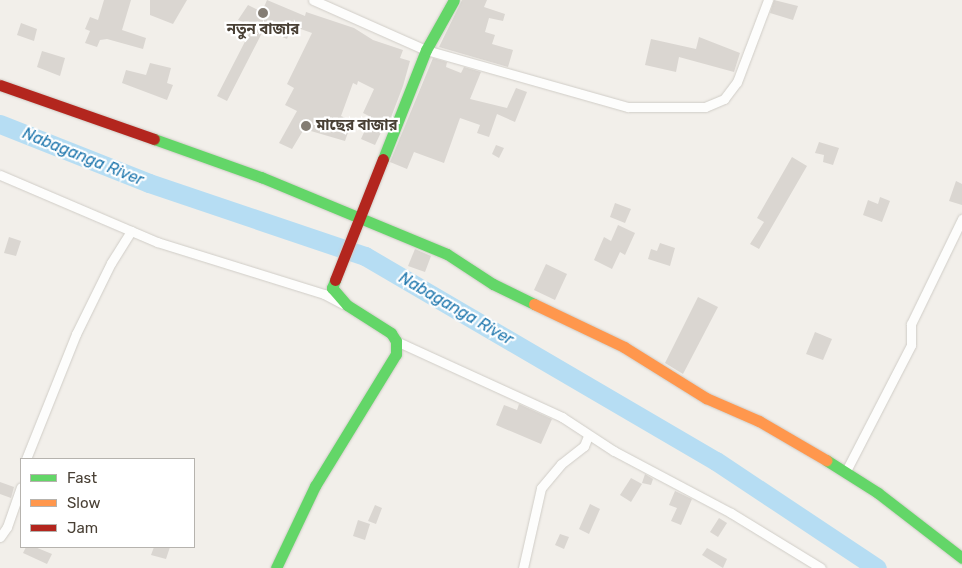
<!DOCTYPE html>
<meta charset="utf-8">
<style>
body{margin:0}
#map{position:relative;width:962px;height:568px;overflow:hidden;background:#f2efea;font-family:Rubik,"Noto Sans Bengali",sans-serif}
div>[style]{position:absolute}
.river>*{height:19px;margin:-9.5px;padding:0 9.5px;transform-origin:9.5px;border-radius:9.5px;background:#b6ddf3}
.building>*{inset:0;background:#dad6d1}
.roads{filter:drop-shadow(0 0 1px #d0cdc7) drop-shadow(0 0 1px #d0cdc7)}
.street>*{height:9px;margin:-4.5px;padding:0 4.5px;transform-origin:4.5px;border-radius:4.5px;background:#fdfdfc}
.fast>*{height:11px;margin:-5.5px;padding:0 5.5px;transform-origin:5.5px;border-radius:5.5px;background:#63d668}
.slow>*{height:11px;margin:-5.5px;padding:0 5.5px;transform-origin:5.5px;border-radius:5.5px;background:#ff974d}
.jam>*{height:11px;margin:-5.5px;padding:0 5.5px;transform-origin:5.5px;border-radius:5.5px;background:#b3261e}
.dots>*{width:14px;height:14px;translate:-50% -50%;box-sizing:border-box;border:2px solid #fff;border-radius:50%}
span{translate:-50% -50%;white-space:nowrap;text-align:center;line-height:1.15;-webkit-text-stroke:4.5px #fff;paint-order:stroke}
.poi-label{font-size:15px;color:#494035;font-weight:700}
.left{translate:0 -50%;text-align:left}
.water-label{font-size:16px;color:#2178ae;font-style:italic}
.legend{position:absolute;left:20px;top:458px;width:175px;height:90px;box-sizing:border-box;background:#fff;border:1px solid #b6b3ae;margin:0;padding:6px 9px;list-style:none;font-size:15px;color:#494035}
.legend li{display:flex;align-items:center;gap:10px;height:25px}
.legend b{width:25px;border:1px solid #b6b3ae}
</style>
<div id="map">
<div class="river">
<i style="left:0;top:124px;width:160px;rotate:21.6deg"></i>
<i style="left:149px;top:183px;width:228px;rotate:18.7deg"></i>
<i style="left:365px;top:256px;width:406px;rotate:30.3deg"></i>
<i style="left:716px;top:461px;width:193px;rotate:33.6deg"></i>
</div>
<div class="building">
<i style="clip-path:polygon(104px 0,131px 0,122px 30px,146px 38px,143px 49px,107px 39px,100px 40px,97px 47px,85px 43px,90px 31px,85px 29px,90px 17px,98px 20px)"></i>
<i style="clip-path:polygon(150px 0,187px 0,173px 24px,150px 15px)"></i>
<i style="clip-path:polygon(267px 0,305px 16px,306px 12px,354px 28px,373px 40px,403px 50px,400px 58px,410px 61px,403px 86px,388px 125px,385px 124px,375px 145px,361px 139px,371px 117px,363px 113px,374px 89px,358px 81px,357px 85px,353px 83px,341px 116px,352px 121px,345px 141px,304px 129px,292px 149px,279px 143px,297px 111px,285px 105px,294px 88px,287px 84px,312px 33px,292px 26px,287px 39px,264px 29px,227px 101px,217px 96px,253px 26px,238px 20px,248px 5px,262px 12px)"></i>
<i style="clip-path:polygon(462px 0,487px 0,484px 7px,505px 14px,503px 21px,489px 18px,485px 32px,495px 35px,492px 44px,513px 50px,508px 67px,439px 47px)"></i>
<i style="clip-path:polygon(774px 0,798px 6px,793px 20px,770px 13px)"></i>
<i style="clip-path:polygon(21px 23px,37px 29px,34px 41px,17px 35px)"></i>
<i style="clip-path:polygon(699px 37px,740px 53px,734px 72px,679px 57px,676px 72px,645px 65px,651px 39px,696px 49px)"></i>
<i style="clip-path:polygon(42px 51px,65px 58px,60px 76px,37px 67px)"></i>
<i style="clip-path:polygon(433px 58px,447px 62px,446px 67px,461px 73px,464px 67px,481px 72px,470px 99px,507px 108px,516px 88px,527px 92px,515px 122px,497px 114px,489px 137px,477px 133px,480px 125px,460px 118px,444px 163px,414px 152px,407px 169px,390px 162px)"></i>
<i style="clip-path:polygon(150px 63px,171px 68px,167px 83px,173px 85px,167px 100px,122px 83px,126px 70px,146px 75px)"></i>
<i style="clip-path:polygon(819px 142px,839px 148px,833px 165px,823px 162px,824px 155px,815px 153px)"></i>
<i style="clip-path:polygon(496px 145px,504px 148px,499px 158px,492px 154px)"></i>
<i style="clip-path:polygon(792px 157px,807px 166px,759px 249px,750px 244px,764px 222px,757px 218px)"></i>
<i style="clip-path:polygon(956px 181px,962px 184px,962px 205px,949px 201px)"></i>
<i style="clip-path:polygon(880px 197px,890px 201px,882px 222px,863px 215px,868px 200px,878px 204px)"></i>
<i style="clip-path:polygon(615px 203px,631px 209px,625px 223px,610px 217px)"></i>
<i style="clip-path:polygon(618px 225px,635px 233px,625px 255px,620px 252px,612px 269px,594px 260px,604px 237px,611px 241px)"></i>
<i style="clip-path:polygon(9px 237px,21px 241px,16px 256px,4px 253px)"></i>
<i style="clip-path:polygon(660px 243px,675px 248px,670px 266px,648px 259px,651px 249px,657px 251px)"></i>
<i style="clip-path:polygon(415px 249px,431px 256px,425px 272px,408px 266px)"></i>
<i style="clip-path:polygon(546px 264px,567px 274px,555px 300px,534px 290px)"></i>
<i style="clip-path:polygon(698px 297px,718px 307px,683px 374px,665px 363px)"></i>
<i style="clip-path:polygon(815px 332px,832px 339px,823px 360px,806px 354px)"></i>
<i style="clip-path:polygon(519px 404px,552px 419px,541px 444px,496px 425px,504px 405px,517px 410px)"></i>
<i style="clip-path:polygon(645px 474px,653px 479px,651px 485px,642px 483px)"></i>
<i style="clip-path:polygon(631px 478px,642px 484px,631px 502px,620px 495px)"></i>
<i style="clip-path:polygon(0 482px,14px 487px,11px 498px,0 494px)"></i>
<i style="clip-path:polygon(675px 491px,692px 499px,681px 525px,671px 521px,677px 508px,669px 505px)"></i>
<i style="clip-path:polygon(590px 504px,600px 509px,589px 534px,579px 529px)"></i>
<i style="clip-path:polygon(375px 505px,382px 508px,376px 524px,368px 521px)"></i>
<i style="clip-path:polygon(719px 518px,727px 523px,718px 537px,710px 532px)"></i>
<i style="clip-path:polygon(358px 520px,370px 524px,365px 540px,353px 536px)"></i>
<i style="clip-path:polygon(560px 534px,569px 537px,564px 549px,555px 545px)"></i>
<i style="clip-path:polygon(26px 547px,35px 547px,52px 554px,47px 564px,23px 553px)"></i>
<i style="clip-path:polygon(154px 547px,170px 547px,166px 559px,151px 555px)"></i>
<i style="clip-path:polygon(707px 548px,727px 559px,723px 568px,702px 555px)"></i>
</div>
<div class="roads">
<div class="street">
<i style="left:313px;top:0;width:124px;rotate:23.9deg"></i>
<i style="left:426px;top:50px;width:210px;rotate:15.8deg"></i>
<i style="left:628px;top:107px;width:77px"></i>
<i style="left:705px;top:107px;width:21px;rotate:-23deg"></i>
<i style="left:724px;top:99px;width:21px;rotate:-53deg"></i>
<i style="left:737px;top:82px;width:88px;rotate:-69.3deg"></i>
<i style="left:0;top:175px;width:171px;rotate:23.1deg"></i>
<i style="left:157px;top:242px;width:175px;rotate:17.3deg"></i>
<i style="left:324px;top:294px;width:21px;rotate:28deg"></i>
<i style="left:396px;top:341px;width:183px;rotate:24.6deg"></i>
<i style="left:562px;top:417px;width:62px;rotate:33.2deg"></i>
<i style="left:614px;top:451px;width:132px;rotate:27.9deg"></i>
<i style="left:731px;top:513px;width:105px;rotate:31.4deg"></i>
<i style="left:26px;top:459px;width:135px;rotate:-68.2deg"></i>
<i style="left:76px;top:334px;width:79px;rotate:-63.8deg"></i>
<i style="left:111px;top:263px;width:38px;rotate:-58deg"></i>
<i style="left:846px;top:471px;width:142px;rotate:-62.7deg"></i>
<i style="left:911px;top:345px;width:21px;rotate:-90deg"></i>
<i style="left:911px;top:324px;width:117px;rotate:-64.1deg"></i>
<i style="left:0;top:537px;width:12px;rotate:-55deg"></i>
<i style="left:7px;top:527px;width:42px;rotate:-70.7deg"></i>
<i style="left:523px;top:568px;width:82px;rotate:-77.3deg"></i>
<i style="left:541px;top:488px;width:31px;rotate:-50deg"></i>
<i style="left:561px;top:464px;width:29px;rotate:-38deg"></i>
<i style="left:584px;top:446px;width:11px;rotate:-68deg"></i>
</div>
<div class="fast">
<i style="left:154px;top:139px;width:114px;rotate:19.6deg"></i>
<i style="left:261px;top:177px;width:201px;rotate:22.5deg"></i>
<i style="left:447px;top:254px;width:55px;rotate:33.1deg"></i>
<i style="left:493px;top:284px;width:46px;rotate:26deg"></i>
<i style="left:383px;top:159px;width:117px;rotate:-68.5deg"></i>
<i style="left:426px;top:50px;width:57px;rotate:-60.8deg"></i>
<i style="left:826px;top:460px;width:62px;rotate:32.4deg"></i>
<i style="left:878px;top:493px;width:106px;rotate:37.7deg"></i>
<i style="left:276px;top:568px;width:91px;rotate:-64.6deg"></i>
<i style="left:315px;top:486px;width:155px;rotate:-58.5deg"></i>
<i style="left:396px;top:354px;width:13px;rotate:-90deg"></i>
<i style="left:396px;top:341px;width:9px;rotate:-122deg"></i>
<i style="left:391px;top:333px;width:52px;rotate:-147.5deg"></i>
<i style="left:347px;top:305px;width:23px;rotate:-131deg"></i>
<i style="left:332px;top:288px;width:9px;rotate:-69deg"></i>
</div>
<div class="slow">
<i style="left:534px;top:304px;width:100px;rotate:25.5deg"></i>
<i style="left:624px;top:347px;width:97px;rotate:31.9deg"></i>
<i style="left:706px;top:398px;width:58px;rotate:23.5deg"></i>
<i style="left:759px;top:421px;width:78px;rotate:30.2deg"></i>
</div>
<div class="jam">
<i style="left:0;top:85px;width:163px;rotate:19.3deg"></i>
<i style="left:335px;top:280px;width:130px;rotate:-68.4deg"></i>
</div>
</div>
<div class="dots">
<i style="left:263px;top:13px;background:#847d74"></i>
<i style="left:306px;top:126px;background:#847d74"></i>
</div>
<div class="poi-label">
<span style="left:263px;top:30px">নতুন বাজার</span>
<span class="left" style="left:316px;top:126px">মাছের বাজার</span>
</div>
<div class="water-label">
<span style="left:83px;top:157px;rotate:22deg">Nabaganga River</span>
<span style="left:456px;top:309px;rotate:30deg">Nabaganga River</span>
</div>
<ul class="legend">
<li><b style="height:6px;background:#63d668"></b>Fast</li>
<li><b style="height:6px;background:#ff974d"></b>Slow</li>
<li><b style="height:6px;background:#b3261e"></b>Jam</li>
</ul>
</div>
